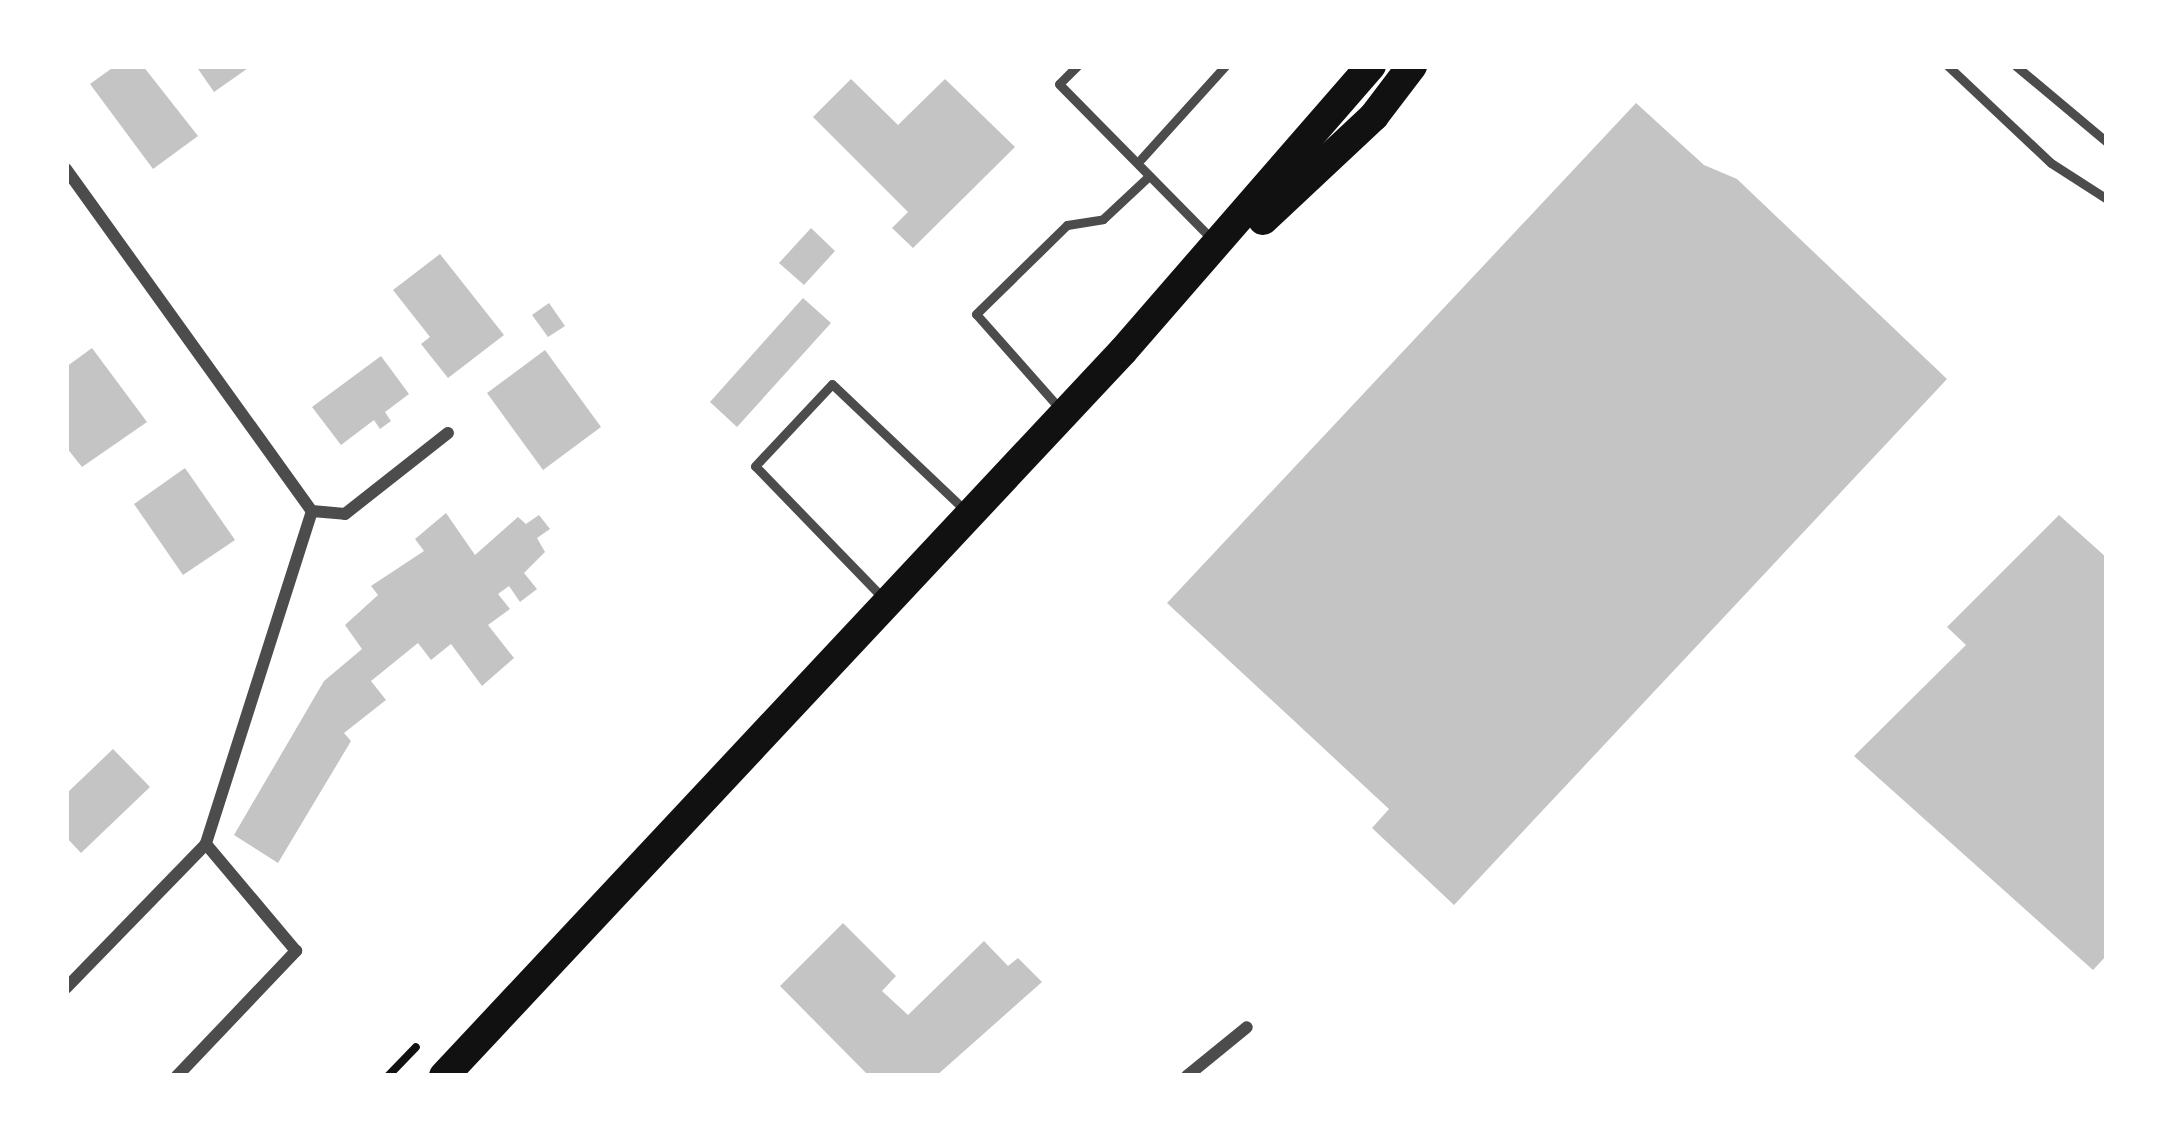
<!DOCTYPE html>
<style>
body{margin:0}
#map{position:relative;width:2173px;height:1142px;overflow:hidden;background:#fff;font-family:Poppins,sans-serif}
div>[style]{position:absolute}
.building>*{inset:0;background:#c4c4c4}
.path>*{height:8px;margin:-4px;padding:0 4px;transform-origin:4px;border-radius:4px;background:#111}
.service>*{height:9px;margin:-4.5px;padding:0 4.5px;transform-origin:4.5px;border-radius:4.5px;background:#4c4c4c}
.minor>*{height:12px;margin:-6px;padding:0 6px;transform-origin:6px;border-radius:6px;background:#4c4c4c}
.primary>*{height:30px;margin:-15px;padding:0 15px;transform-origin:15px;border-radius:15px;background:#111}
span{translate:-50% -50%;white-space:nowrap;text-align:center;line-height:1.15;-webkit-text-stroke:10px #fff;paint-order:stroke}
.frame{position:absolute;inset:0;border:69px solid #fff;pointer-events:none}
</style>
<div id="map">
<div class="building">
<i style="clip-path:polygon(115px 66px,143px 66px,198px 136px,153px 169px,90px 84px)"></i>
<i style="clip-path:polygon(196px 66px,251px 66px,214px 92px)"></i>
<i style="clip-path:polygon(851px 79px,898px 125px,945px 79px,1015px 147px,913px 248px,892px 228px,908px 212px,813px 117px)"></i>
<i style="clip-path:polygon(1636px 103px,1704px 165px,1737px 179px,1947px 379px,1454px 905px,1372px 828px,1389px 809px,1167px 603px)"></i>
<i style="clip-path:polygon(811px 228px,835px 251px,804px 285px,779px 263px)"></i>
<i style="clip-path:polygon(440px 254px,504px 335px,448px 378px,421px 344px,430px 337px,393px 290px)"></i>
<i style="clip-path:polygon(803px 298px,831px 323px,737px 427px,710px 402px)"></i>
<i style="clip-path:polygon(549px 303px,565px 326px,548px 337px,532px 315px)"></i>
<i style="clip-path:polygon(92px 348px,147px 422px,82px 467px,66px 447px,66px 367px)"></i>
<i style="clip-path:polygon(545px 350px,601px 427px,543px 470px,487px 393px)"></i>
<i style="clip-path:polygon(381px 356px,409px 394px,385px 412px,391px 421px,380px 429px,374px 420px,341px 445px,312px 407px)"></i>
<i style="clip-path:polygon(185px 468px,235px 540px,183px 575px,134px 504px)"></i>
<i style="clip-path:polygon(446px 513px,475px 555px,518px 517px,526px 524px,539px 515px,550px 529px,537px 538px,545px 552px,524px 573px,537px 589px,520px 602px,509px 586px,498px 594px,510px 609px,488px 625px,514px 658px,482px 686px,451px 644px,431px 660px,418px 643px,371px 681px,386px 700px,344px 733px,351px 741px,278px 863px,234px 835px,324px 681px,362px 649px,345px 625px,378px 595px,371px 586px,424px 551px,415px 539px)"></i>
<i style="clip-path:polygon(2059px 515px,2107px 558px,2107px 955px,2093px 970px,1854px 756px,1966px 645px,1947px 627px)"></i>
<i style="clip-path:polygon(113px 749px,150px 787px,81px 853px,66px 837px,66px 794px)"></i>
<i style="clip-path:polygon(843px 923px,896px 976px,882px 991px,908px 1015px,984px 941px,1008px 966px,1018px 958px,1042px 982px,936px 1076px,869px 1076px,780px 986px)"></i>
</div>
<div class="path">
<i style="left:388px;top:1076px;width:40px;rotate:-46deg"></i>
</div>
<div class="service">
<i style="left:1077px;top:66px;width:25px;rotate:135deg"></i>
<i style="left:1059px;top:84px;width:221px;rotate:45.4deg"></i>
<i style="left:1948px;top:66px;width:141px;rotate:43.3deg"></i>
<i style="left:2051px;top:163px;width:67px;rotate:32.7deg"></i>
<i style="left:2016px;top:66px;width:119px;rotate:39.9deg"></i>
<i style="left:1141px;top:159px;width:125px;rotate:-47.9deg"></i>
<i style="left:1061px;top:410px;width:128px;rotate:-131.5deg"></i>
<i style="left:976px;top:314px;width:127px;rotate:-44.4deg"></i>
<i style="left:1067px;top:225px;width:36px;rotate:-9deg"></i>
<i style="left:1103px;top:219px;width:63px;rotate:-43.1deg"></i>
<i style="left:884px;top:599px;width:185px;rotate:-134.1deg"></i>
<i style="left:755px;top:466px;width:112px;rotate:-46.8deg"></i>
<i style="left:832px;top:384px;width:183px;rotate:43.5deg"></i>
</div>
<div class="minor">
<i style="left:66px;top:169px;width:421px;rotate:54.3deg"></i>
<i style="left:312px;top:511px;width:349px;rotate:107.7deg"></i>
<i style="left:206px;top:844px;width:201px;rotate:134.2deg"></i>
<i style="left:312px;top:511px;width:33px;rotate:5deg"></i>
<i style="left:345px;top:514px;width:131px;rotate:-38.2deg"></i>
<i style="left:177px;top:1076px;width:173px;rotate:-46.4deg"></i>
<i style="left:296px;top:951px;width:140px;rotate:-130.1deg"></i>
<i style="left:1187px;top:1076px;width:77px;rotate:-39.2deg"></i>
</div>
<div class="primary">
<i style="left:1263px;top:220px;width:152px;rotate:-43.1deg"></i>
<i style="left:1374px;top:116px;width:63px;rotate:-52.8deg"></i>
<i style="left:444px;top:1076px;width:993px;rotate:-46.88deg"></i>
<i style="left:1123px;top:351px;width:378px;rotate:-49deg"></i>
</div>
<div class="frame"></div>
</div>
